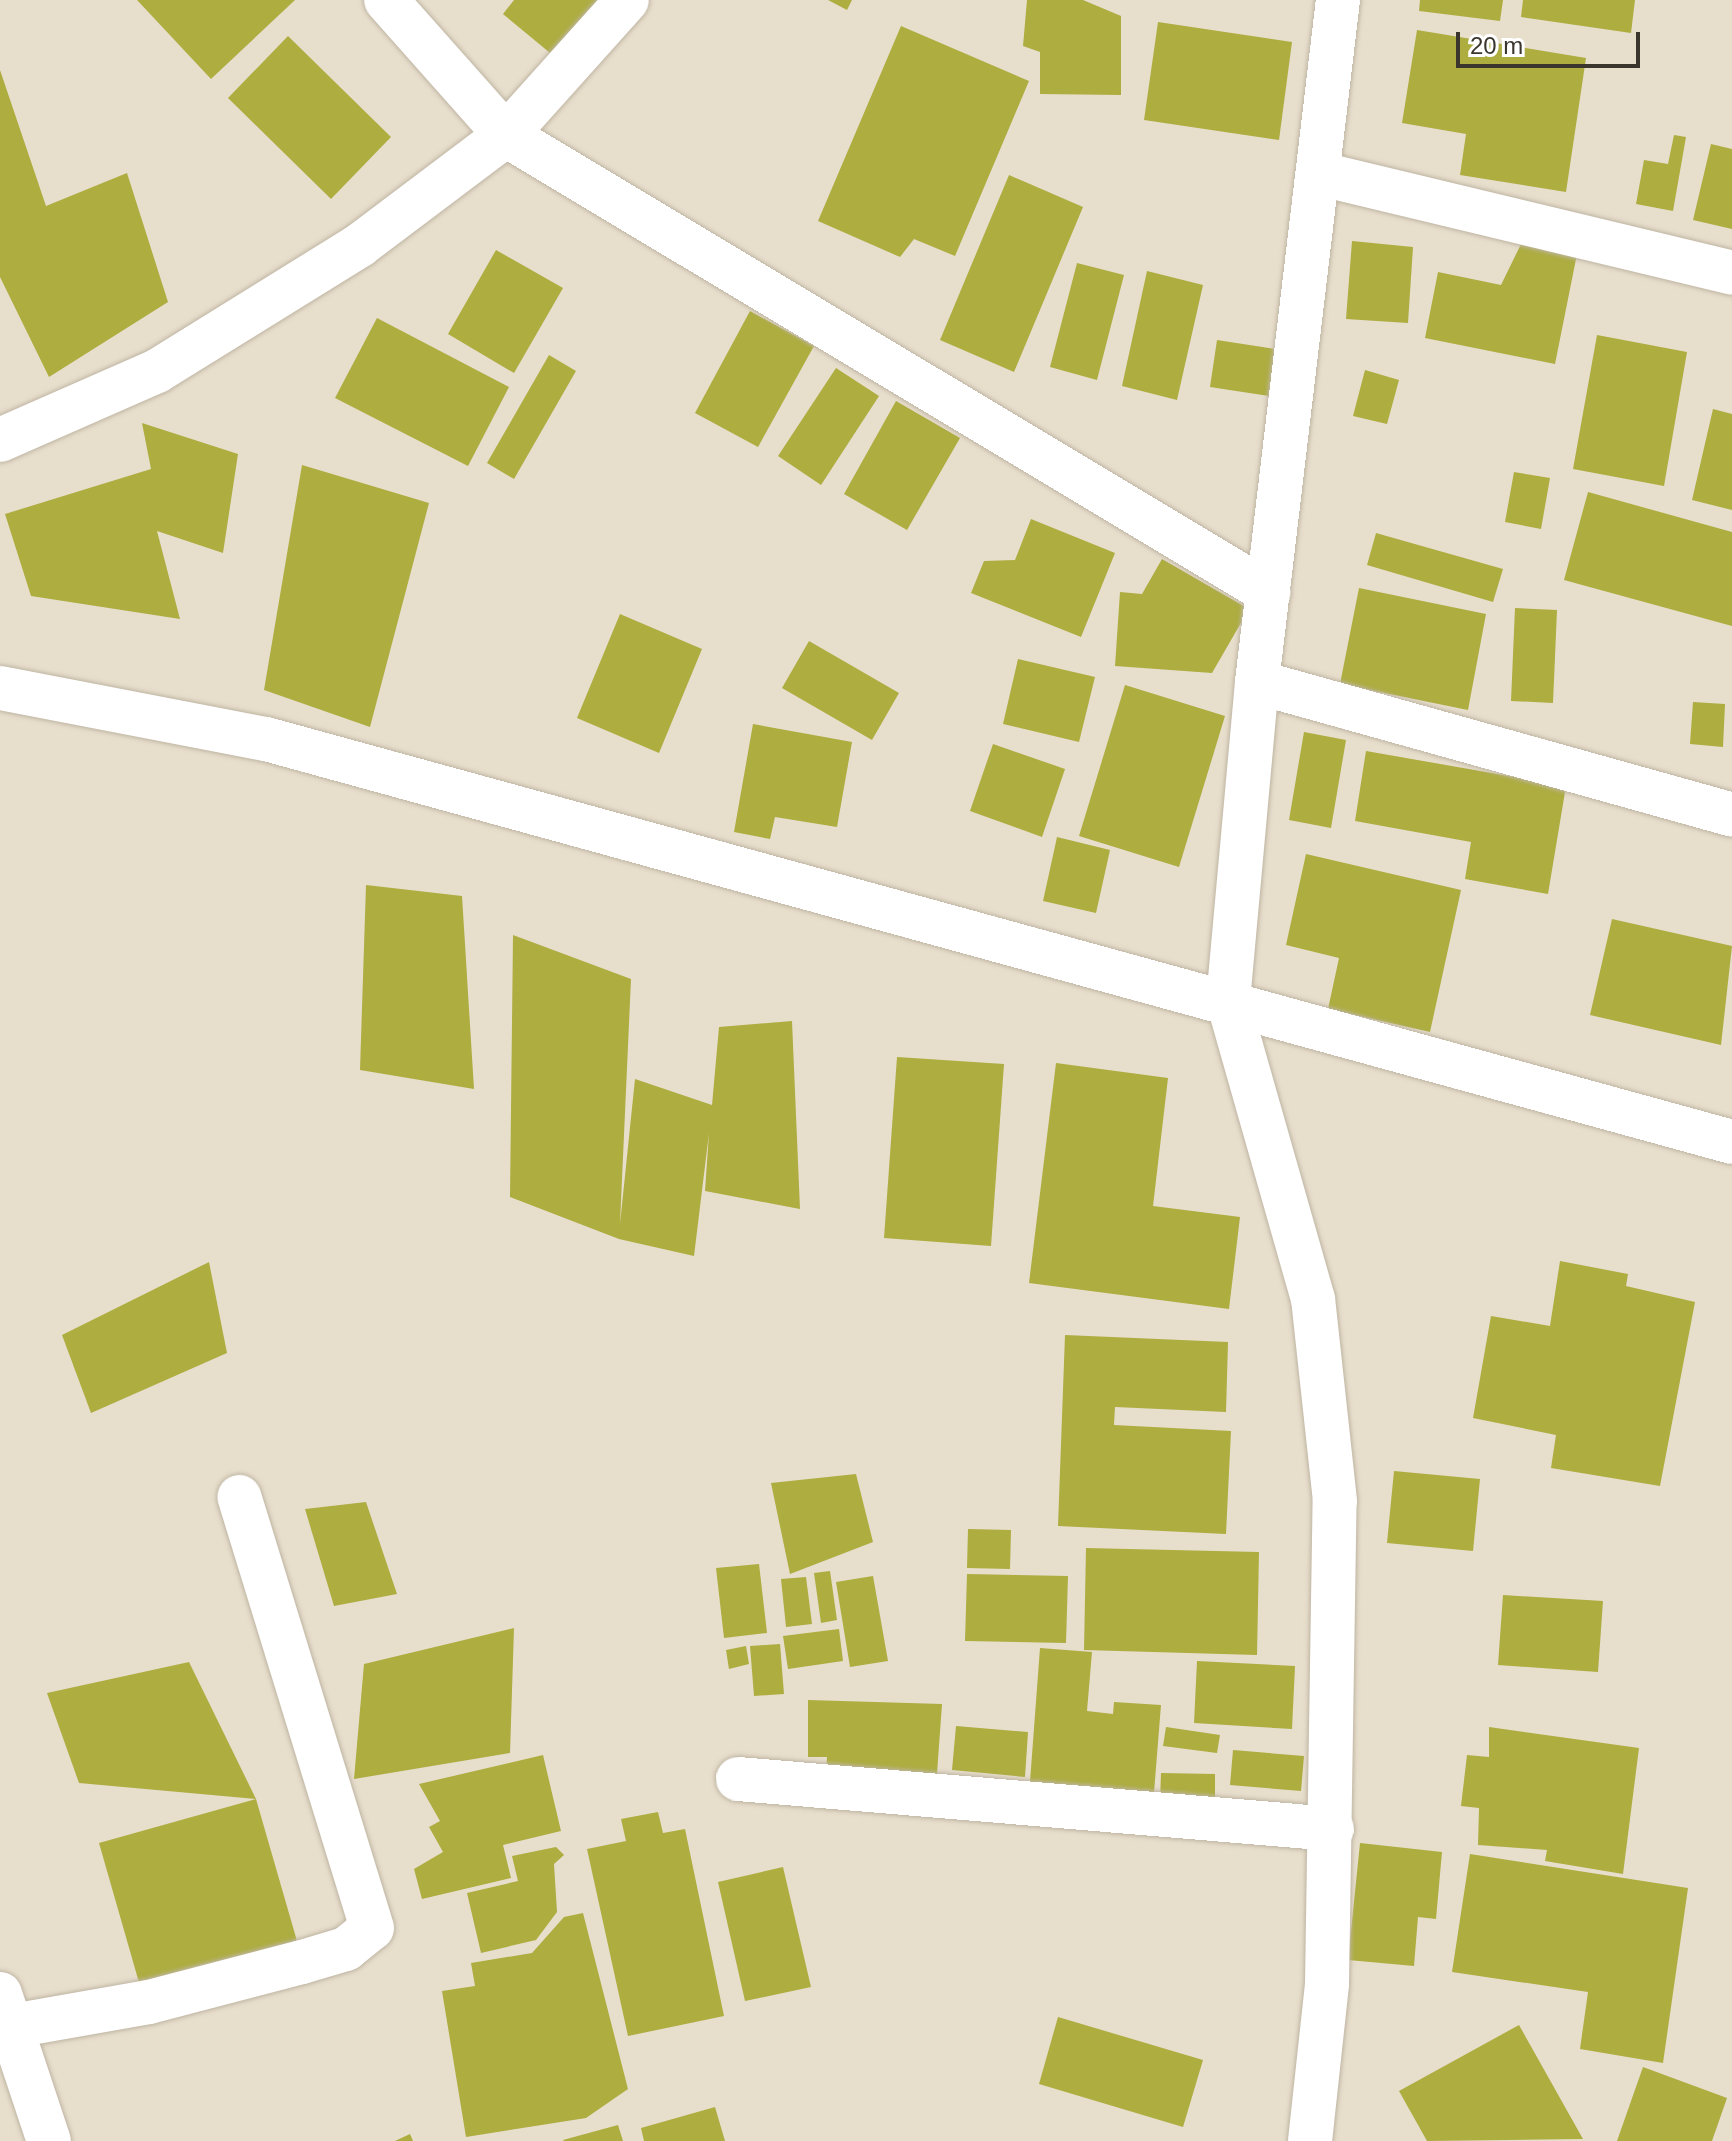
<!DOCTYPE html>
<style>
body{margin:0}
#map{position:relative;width:1732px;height:2141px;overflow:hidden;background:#e8decc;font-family:Arial,sans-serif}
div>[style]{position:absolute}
.building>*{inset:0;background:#adad40}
.roads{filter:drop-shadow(0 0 2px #bfb5a3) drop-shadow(0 0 2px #bfb5a3)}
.minor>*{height:44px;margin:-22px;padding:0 22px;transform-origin:22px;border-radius:22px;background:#fff}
span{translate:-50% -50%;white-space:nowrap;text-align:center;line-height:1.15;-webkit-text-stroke:7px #fff;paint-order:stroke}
.scale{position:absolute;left:1456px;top:32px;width:184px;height:36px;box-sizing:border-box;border:4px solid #3a362e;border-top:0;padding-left:10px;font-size:24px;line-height:28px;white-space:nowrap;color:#3a362e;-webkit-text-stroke:6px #fff;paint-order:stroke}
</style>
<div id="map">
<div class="building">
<i style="clip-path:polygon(137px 0,295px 0,211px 79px)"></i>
<i style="clip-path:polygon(514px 0,602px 0,555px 57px,503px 14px)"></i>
<i style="clip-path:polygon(828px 0,852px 0,847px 10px)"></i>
<i style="clip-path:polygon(1027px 0,1083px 0,1121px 16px,1121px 95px,1040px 94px,1040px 52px,1023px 46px)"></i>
<i style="clip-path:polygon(1420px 0,1503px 0,1500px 21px,1419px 11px)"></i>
<i style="clip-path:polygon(1523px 0,1635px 0,1631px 33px,1521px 17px)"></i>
<i style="clip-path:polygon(1158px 22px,1292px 42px,1279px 140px,1144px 120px)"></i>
<i style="clip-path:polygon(901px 26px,1029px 81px,955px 256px,914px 239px,900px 257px,818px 221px)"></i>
<i style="clip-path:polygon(1417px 30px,1586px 58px,1566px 192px,1460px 175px,1466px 134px,1402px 123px)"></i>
<i style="clip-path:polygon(288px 36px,391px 137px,331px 199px,228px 98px)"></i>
<i style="clip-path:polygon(0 70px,46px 206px,127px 173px,168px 302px,49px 377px,0 277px)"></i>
<i style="clip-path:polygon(1674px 135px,1686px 137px,1673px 211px,1636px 204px,1644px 160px,1668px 164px)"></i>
<i style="clip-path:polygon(1711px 144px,1732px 149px,1732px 229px,1693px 220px)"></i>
<i style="clip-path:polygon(1009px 175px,1083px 207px,1014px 372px,940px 340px)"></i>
<i style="clip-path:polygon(1352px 241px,1413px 247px,1408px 323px,1346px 319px)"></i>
<i style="clip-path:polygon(1522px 242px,1577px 254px,1555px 364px,1425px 338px,1438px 272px,1501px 285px)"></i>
<i style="clip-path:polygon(496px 250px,563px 288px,514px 373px,448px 334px)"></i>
<i style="clip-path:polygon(1077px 263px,1124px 275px,1097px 380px,1050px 367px)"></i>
<i style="clip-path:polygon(1147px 271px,1203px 285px,1177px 400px,1122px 386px)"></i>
<i style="clip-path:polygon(750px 311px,814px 346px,758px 447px,695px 413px)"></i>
<i style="clip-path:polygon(377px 318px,509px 387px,468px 466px,335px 398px)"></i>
<i style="clip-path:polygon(1597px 335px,1687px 352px,1664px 486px,1573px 469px)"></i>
<i style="clip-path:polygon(1217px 340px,1275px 349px,1269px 396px,1210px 387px)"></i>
<i style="clip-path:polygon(549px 355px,576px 371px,514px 479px,487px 463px)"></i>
<i style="clip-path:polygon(836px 368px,879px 396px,821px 485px,778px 456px)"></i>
<i style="clip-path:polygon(1365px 370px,1399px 380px,1387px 424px,1353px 416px)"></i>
<i style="clip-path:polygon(896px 401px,960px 438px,907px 530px,844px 494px)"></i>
<i style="clip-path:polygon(1713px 409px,1732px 414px,1732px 510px,1692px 500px)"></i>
<i style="clip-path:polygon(142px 423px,238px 454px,223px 553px,157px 531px,180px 619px,31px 596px,5px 514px,151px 469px)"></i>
<i style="clip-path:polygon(302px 465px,429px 503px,370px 727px,264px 690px)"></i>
<i style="clip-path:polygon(1514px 472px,1550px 478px,1541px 529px,1505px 522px)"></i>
<i style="clip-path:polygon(1588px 492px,1732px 532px,1732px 626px,1564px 580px)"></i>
<i style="clip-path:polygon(1031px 519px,1115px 553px,1081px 637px,971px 593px,984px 561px,1015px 560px)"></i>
<i style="clip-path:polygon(1376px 533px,1503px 569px,1493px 602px,1367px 565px)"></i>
<i style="clip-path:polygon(1162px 559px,1249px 609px,1212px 673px,1115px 666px,1120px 592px,1142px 594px)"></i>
<i style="clip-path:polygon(1359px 588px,1486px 614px,1468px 710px,1340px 684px)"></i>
<i style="clip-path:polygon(1515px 608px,1557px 610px,1553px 703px,1511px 701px)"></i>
<i style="clip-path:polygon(620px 614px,702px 649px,659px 753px,577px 718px)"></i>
<i style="clip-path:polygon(809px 641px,899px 693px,872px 740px,782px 688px)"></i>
<i style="clip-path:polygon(1018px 659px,1095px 677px,1079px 742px,1003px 724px)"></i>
<i style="clip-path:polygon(1125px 685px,1225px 716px,1179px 867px,1079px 836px)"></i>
<i style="clip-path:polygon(1693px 702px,1725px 704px,1723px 747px,1690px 744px)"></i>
<i style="clip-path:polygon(753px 724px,852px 742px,837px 827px,775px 817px,770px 839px,734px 832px)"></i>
<i style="clip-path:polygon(1304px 732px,1346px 740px,1331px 828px,1289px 820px)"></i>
<i style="clip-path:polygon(993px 744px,1065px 769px,1042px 837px,970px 811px)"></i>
<i style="clip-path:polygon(1366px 751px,1566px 786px,1548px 894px,1465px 879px,1471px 842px,1355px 821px)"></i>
<i style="clip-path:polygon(1057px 837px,1110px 850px,1096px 913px,1043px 901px)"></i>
<i style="clip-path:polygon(1306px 854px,1461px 890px,1430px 1032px,1328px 1009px,1339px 958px,1286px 945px)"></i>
<i style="clip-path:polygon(366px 885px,462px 896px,474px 1089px,360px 1070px)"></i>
<i style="clip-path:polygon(1612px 919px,1732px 946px,1721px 1045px,1590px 1015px)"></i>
<i style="clip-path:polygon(513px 935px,631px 979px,620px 1224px,635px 1079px,712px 1105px,719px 1027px,792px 1021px,800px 1209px,705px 1191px,709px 1133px,694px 1256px,619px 1239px,510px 1197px)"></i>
<i style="clip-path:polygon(897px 1057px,1004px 1064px,991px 1246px,884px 1238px)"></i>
<i style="clip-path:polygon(1056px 1063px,1168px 1078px,1153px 1206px,1240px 1217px,1229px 1309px,1029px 1283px)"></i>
<i style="clip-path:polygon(1560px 1261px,1628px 1274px,1626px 1286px,1695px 1302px,1660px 1486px,1551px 1468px,1556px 1435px,1473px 1418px,1491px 1316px,1550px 1326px)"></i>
<i style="clip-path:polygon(209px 1262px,227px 1353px,91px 1413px,62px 1335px)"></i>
<i style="clip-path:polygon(1065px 1335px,1228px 1342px,1226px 1412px,1115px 1407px,1114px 1425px,1231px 1431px,1226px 1534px,1058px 1526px)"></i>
<i style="clip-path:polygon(1394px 1471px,1480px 1479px,1473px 1551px,1387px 1543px)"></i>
<i style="clip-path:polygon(856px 1474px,873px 1542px,790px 1574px,771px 1483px)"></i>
<i style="clip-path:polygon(366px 1502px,397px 1594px,334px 1606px,305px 1509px)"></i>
<i style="clip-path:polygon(968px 1529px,1011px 1530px,1010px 1569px,967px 1568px)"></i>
<i style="clip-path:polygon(1086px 1548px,1259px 1552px,1257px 1655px,1084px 1650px)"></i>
<i style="clip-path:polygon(759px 1564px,767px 1633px,724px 1638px,716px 1568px)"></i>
<i style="clip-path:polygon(830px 1571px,837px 1620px,821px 1623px,814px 1573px)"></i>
<i style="clip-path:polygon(967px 1574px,1068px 1576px,1066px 1643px,965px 1641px)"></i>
<i style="clip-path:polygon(873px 1576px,888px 1661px,850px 1667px,836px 1582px)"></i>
<i style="clip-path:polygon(806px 1577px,812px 1624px,786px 1627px,781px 1579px)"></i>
<i style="clip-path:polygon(1503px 1595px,1603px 1601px,1598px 1672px,1498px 1665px)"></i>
<i style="clip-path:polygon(514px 1628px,510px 1753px,354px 1779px,364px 1664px)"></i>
<i style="clip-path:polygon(839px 1629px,843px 1661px,788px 1669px,783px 1636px)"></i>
<i style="clip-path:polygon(780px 1644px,784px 1694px,754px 1696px,750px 1646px)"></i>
<i style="clip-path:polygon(746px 1646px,749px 1664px,729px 1669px,726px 1650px)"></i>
<i style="clip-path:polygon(1040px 1648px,1092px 1652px,1087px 1711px,1113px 1714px,1114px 1702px,1161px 1705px,1153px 1805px,1029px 1795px)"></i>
<i style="clip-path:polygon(1197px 1661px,1295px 1666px,1292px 1729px,1194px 1723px)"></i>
<i style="clip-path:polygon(189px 1662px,256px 1799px,79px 1783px,47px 1693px)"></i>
<i style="clip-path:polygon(808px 1700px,942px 1704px,936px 1788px,826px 1774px,827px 1757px,808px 1757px)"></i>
<i style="clip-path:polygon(956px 1726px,1028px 1732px,1025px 1777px,952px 1770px)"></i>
<i style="clip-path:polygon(1166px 1727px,1220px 1735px,1217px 1753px,1163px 1746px)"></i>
<i style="clip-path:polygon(1489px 1727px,1639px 1748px,1623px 1874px,1545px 1861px,1547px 1850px,1478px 1845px,1479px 1808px,1461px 1806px,1467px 1755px,1489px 1757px)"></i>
<i style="clip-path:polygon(1233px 1750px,1304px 1756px,1301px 1791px,1230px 1785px)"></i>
<i style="clip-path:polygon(543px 1755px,561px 1831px,503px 1845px,511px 1878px,422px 1899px,414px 1869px,443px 1852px,429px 1827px,440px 1821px,419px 1784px)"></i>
<i style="clip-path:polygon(1161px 1773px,1215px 1774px,1215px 1802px,1160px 1801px)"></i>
<i style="clip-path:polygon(256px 1799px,299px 1948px,142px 1993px,99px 1843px)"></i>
<i style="clip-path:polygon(658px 1812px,663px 1833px,685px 1829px,724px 2016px,628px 2036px,587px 1849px,626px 1841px,621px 1819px)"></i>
<i style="clip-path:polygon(1360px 1843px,1442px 1852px,1436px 1919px,1418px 1917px,1414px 1966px,1348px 1960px)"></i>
<i style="clip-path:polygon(556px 1847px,564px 1855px,554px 1864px,557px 1912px,536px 1940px,481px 1953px,467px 1893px,518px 1881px,512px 1856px)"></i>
<i style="clip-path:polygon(1470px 1854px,1688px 1888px,1663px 2063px,1580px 2049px,1588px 1992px,1452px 1972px)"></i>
<i style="clip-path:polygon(783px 1867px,811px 1987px,745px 2001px,718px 1882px)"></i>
<i style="clip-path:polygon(583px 1913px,628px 2089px,586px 2118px,466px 2137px,442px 1991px,475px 1986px,471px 1963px,532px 1953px,564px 1917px)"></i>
<i style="clip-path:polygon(1058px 2017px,1203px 2060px,1183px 2127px,1039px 2084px)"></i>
<i style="clip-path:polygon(1519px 2025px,1583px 2139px,1427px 2141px,1399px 2091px)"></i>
<i style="clip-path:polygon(1643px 2067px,1727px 2098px,1712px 2141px,1617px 2141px)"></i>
<i style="clip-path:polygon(715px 2107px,725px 2141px,644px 2141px,641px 2128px)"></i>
<i style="clip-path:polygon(618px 2125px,623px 2141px,564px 2141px,563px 2140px)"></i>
<i style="clip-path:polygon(410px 2134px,413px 2141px,395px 2141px)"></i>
</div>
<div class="roads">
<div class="minor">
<i style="left:386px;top:0;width:181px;rotate:48.4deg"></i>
<i style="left:506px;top:135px;width:889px;rotate:30.95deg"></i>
<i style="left:1321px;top:174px;width:423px;rotate:13.5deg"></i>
<i style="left:0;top:440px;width:171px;rotate:-23.7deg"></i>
<i style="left:157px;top:371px;width:239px;rotate:-31.8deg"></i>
<i style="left:360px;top:245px;width:183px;rotate:-37deg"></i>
<i style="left:506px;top:135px;width:181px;rotate:-48.1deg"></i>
<i style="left:1257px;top:682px;width:493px;rotate:15.6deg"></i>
<i style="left:0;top:688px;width:271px;rotate:10.9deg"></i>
<i style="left:266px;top:739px;width:1520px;rotate:15.37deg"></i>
<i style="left:738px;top:1779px;width:596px;rotate:4.81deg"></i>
<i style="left:0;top:1994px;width:155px;rotate:71.6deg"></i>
<i style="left:7px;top:2027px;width:144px;rotate:-10deg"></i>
<i style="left:149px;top:2002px;width:158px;rotate:-14.7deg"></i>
<i style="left:302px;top:1962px;width:46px;rotate:-16.5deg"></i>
<i style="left:346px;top:1949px;width:33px;rotate:-39deg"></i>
<i style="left:372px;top:1928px;width:451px;rotate:-107.1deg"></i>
<i style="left:1310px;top:2141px;width:158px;rotate:-83.8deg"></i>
<i style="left:1327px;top:1984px;width:483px;rotate:-89.1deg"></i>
<i style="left:1335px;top:1501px;width:203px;rotate:-96.2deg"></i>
<i style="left:1313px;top:1299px;width:310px;rotate:-105.9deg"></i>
<i style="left:1228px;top:1001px;width:320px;rotate:-84.8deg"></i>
<i style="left:1257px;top:682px;width:687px;rotate:-83.23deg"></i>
</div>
</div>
<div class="scale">20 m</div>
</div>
